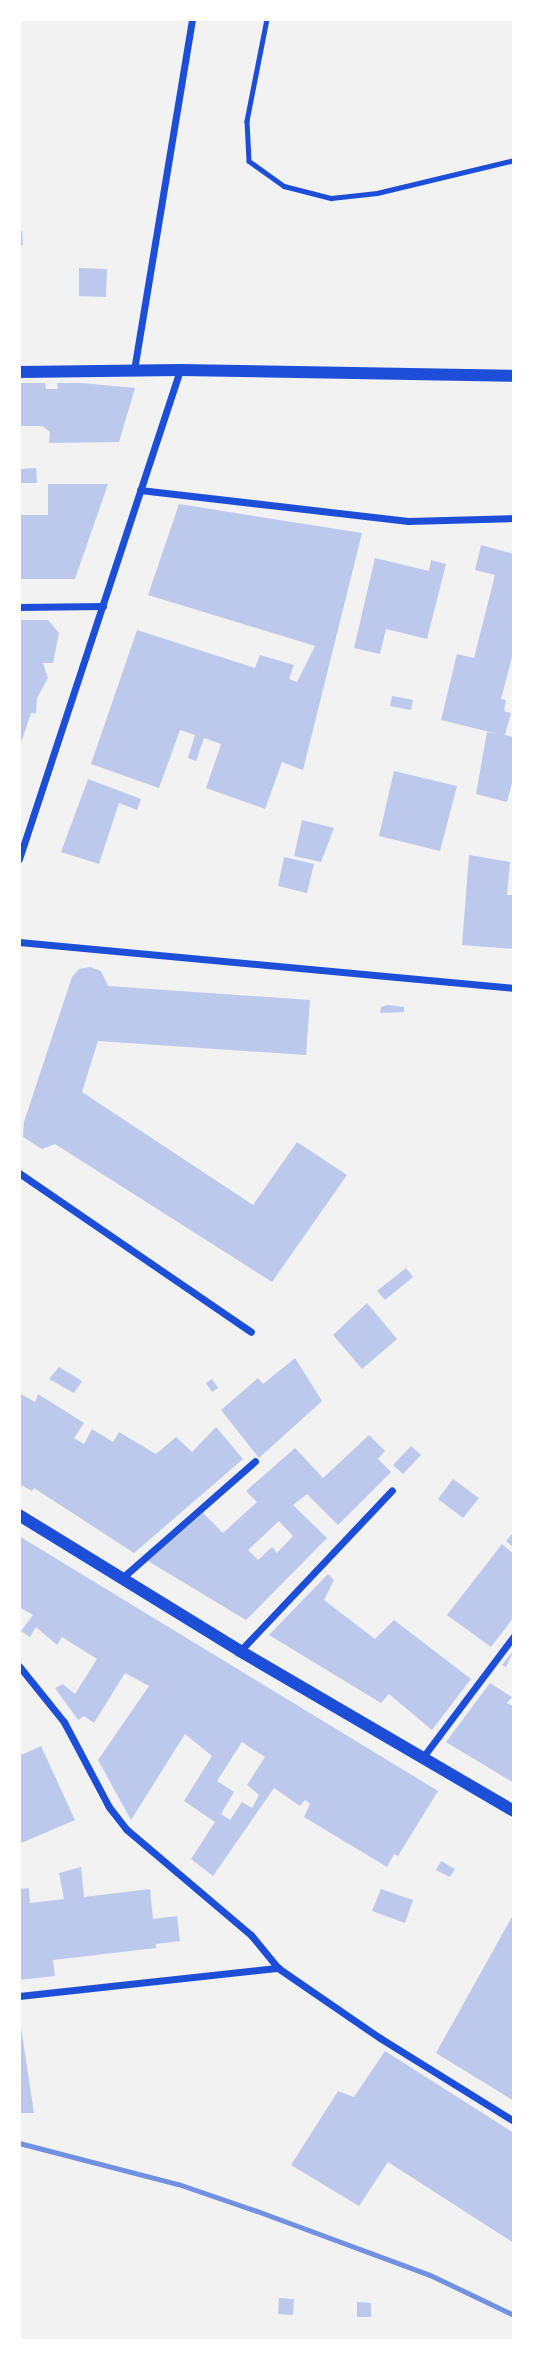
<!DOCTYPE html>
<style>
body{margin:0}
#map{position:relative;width:533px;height:2360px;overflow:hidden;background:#f2f2f2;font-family:Cabin,sans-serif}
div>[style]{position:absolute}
.building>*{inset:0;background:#bdc9ec}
.path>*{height:4.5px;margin:-2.25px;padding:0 2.25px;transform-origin:2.25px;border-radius:2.25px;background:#1d4ed8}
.minor>*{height:7px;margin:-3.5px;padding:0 3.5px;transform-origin:3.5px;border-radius:3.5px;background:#1d4ed8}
.tertiary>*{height:12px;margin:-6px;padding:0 6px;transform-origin:6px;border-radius:6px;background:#1d4ed8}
.rail>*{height:5px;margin:-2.5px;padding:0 2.5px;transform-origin:2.5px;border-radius:2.5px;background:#7290e2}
span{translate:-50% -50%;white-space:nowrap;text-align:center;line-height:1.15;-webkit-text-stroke:6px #fff;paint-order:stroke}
.frame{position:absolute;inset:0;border:21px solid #fff;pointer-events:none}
</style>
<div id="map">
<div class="building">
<i style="clip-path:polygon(19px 231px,22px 231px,23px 245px,19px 246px)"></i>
<i style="clip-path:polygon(79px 268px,107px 269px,106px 297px,79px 296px)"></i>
<i style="clip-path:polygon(19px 383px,45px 383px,46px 389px,58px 389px,57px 383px,82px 383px,135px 388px,119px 442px,49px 443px,50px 432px,42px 426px,19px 426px)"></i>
<i style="clip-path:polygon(36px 468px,37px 483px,21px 483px,21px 469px)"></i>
<i style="clip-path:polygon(48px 484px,108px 484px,75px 579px,19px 579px,19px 515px,48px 515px)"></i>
<i style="clip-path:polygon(179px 504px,362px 533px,303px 770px,282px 762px,265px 809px,206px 788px,221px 744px,204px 738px,196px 761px,188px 758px,195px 735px,180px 730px,159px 788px,91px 764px,137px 630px,255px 668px,260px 655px,294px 665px,289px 679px,297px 682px,315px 646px,148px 595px)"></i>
<i style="clip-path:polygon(481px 545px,514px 554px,514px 650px,501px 699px,506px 700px,504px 711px,511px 713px,505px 735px,514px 737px,514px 775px,507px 802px,476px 794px,487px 732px,498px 734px,441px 720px,457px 654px,474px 658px,495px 575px,475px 570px)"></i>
<i style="clip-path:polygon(375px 558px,429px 571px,431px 560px,446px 564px,427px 639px,386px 629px,380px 654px,354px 648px)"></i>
<i style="clip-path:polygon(19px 620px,48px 620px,59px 633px,53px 663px,43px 663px,48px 678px,37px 698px,36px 713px,31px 713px,20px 746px)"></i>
<i style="clip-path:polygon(392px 696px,413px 700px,411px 710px,390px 706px)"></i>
<i style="clip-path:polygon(394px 771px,457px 786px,440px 851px,379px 836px)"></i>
<i style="clip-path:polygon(88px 779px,141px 799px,137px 810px,119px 803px,99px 864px,61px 852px)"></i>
<i style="clip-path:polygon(302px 820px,334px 828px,321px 862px,294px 856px)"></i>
<i style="clip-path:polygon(469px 855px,510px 862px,507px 895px,514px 895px,514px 949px,462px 945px)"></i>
<i style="clip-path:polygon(284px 857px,314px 864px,307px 893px,278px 886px)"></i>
<i style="clip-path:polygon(90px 967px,101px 971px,108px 986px,310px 1000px,306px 1055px,98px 1041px,82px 1092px,253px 1205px,297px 1142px,347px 1175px,272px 1282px,55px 1144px,42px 1149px,23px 1137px,24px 1122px,72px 977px,79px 969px)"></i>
<i style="clip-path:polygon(388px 1005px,404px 1007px,404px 1012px,380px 1013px,381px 1007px)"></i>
<i style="clip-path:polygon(406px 1268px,413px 1277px,385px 1300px,377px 1291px)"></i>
<i style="clip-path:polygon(367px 1303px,397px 1339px,362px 1369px,333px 1335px)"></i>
<i style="clip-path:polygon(295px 1358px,322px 1401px,259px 1458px,221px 1410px,258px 1378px,263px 1384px)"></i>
<i style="clip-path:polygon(59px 1367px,82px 1381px,74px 1393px,49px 1379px)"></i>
<i style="clip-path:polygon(212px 1379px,218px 1388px,212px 1392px,206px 1383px)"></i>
<i style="clip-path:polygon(19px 1393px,35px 1402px,38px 1394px,84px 1423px,74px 1438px,84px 1444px,92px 1429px,113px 1442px,119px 1432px,156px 1454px,176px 1437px,192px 1452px,216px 1427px,243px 1459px,134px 1553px,34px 1488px,32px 1491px,19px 1484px)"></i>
<i style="clip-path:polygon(evenodd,369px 1435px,385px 1451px,378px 1459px,391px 1472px,338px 1525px,307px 1494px,293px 1505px,327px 1538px,246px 1620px,148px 1561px,203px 1513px,223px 1533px,257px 1502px,246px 1491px,295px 1448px,323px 1478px,369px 1435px,279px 1521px,293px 1536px,277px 1553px,272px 1547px,258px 1560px,248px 1550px,279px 1521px)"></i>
<i style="clip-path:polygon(411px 1446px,421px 1455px,403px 1474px,393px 1465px)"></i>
<i style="clip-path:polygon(453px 1479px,479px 1498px,463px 1518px,438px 1499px)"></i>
<i style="clip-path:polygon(514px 1532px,514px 1548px,506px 1541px)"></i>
<i style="clip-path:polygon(evenodd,19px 1536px,438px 1791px,398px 1856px,394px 1854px,387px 1867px,304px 1817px,310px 1804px,305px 1800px,300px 1806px,274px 1788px,213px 1876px,191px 1859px,215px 1822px,184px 1801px,212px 1756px,185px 1734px,131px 1820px,98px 1760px,149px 1686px,125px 1673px,94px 1723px,84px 1716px,78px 1720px,55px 1688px,63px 1684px,75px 1694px,97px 1659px,62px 1637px,57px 1645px,36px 1627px,30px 1637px,21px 1631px,33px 1615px,19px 1607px,19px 1536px,242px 1742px,265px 1757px,247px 1785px,259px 1795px,252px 1808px,242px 1802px,230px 1820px,221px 1814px,234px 1792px,217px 1781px,242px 1742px)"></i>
<i style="clip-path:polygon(502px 1544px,514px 1554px,514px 1617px,491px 1647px,447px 1615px)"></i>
<i style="clip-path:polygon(328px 1574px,334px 1580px,324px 1600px,375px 1639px,394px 1620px,471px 1679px,432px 1730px,389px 1694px,381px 1703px,269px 1635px)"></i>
<i style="clip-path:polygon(514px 1650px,506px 1667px,502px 1665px)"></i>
<i style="clip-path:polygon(490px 1683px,512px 1697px,507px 1703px,514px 1707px,514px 1783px,446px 1742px)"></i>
<i style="clip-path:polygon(41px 1746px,75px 1820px,19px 1844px,19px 1756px)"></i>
<i style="clip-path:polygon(441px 1861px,455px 1869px,450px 1877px,436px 1870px)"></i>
<i style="clip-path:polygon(81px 1867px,84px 1897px,150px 1889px,153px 1919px,177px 1916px,180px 1941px,156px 1944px,156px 1948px,53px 1960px,55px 1976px,19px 1980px,19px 1889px,29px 1888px,30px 1903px,64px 1899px,59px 1873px)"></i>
<i style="clip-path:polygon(381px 1889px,413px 1900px,405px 1923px,372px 1911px)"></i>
<i style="clip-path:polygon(514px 1913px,514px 2101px,436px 2053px)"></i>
<i style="clip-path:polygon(19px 2027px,21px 2027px,34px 2113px,19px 2113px)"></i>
<i style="clip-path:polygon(385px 2051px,514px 2133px,514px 2243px,388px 2162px,359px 2206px,291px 2165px,338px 2091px,354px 2097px)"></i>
<i style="clip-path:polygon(279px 2298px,294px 2299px,293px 2315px,278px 2314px)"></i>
<i style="clip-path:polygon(357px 2302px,371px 2303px,371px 2317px,357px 2317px)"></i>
</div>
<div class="path">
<i style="left:267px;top:19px;width:104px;rotate:101.1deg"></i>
<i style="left:247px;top:121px;width:40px;rotate:87.1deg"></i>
<i style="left:249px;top:161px;width:43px;rotate:35.5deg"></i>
<i style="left:284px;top:186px;width:49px;rotate:14.3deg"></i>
<i style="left:331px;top:198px;width:46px;rotate:-6.2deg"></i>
<i style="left:377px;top:193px;width:141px;rotate:-13.5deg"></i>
</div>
<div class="minor">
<i style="left:134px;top:370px;width:356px;rotate:-80.6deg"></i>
<i style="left:140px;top:490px;width:270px;rotate:6.6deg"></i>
<i style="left:408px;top:521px;width:106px;rotate:-1.6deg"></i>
<i style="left:19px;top:607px;width:84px;rotate:-0.7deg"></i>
<i style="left:19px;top:859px;width:515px;rotate:-71.78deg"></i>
<i style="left:19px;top:942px;width:497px;rotate:5.3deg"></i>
<i style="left:19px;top:1173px;width:281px;rotate:34.4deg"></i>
<i style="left:122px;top:1578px;width:177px;rotate:-41.3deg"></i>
<i style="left:240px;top:1651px;width:221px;rotate:-46.6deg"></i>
<i style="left:19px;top:1666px;width:72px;rotate:51.2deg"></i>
<i style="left:64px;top:1722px;width:96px;rotate:62.1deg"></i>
<i style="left:109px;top:1807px;width:28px;rotate:52deg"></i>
<i style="left:126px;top:1829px;width:164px;rotate:40.3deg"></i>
<i style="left:251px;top:1935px;width:43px;rotate:50.7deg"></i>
<i style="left:278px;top:1968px;width:124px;rotate:34.5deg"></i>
<i style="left:380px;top:2038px;width:158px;rotate:31.8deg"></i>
<i style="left:423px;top:1757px;width:151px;rotate:-53.1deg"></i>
<i style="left:19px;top:1996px;width:261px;rotate:-6.2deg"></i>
</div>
<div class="tertiary">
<i style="left:19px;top:372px;width:161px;rotate:-0.7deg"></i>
<i style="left:180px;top:370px;width:334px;rotate:1deg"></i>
<i style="left:19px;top:1515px;width:259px;rotate:31.6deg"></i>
<i style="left:240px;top:1651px;width:317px;rotate:30.3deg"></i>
</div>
<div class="rail">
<i style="left:19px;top:2143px;width:164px;rotate:14.5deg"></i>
<i style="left:178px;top:2184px;width:83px;rotate:18.9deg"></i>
<i style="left:257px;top:2211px;width:184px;rotate:20.3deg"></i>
<i style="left:430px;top:2275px;width:93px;rotate:25.5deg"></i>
</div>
<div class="frame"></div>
</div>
